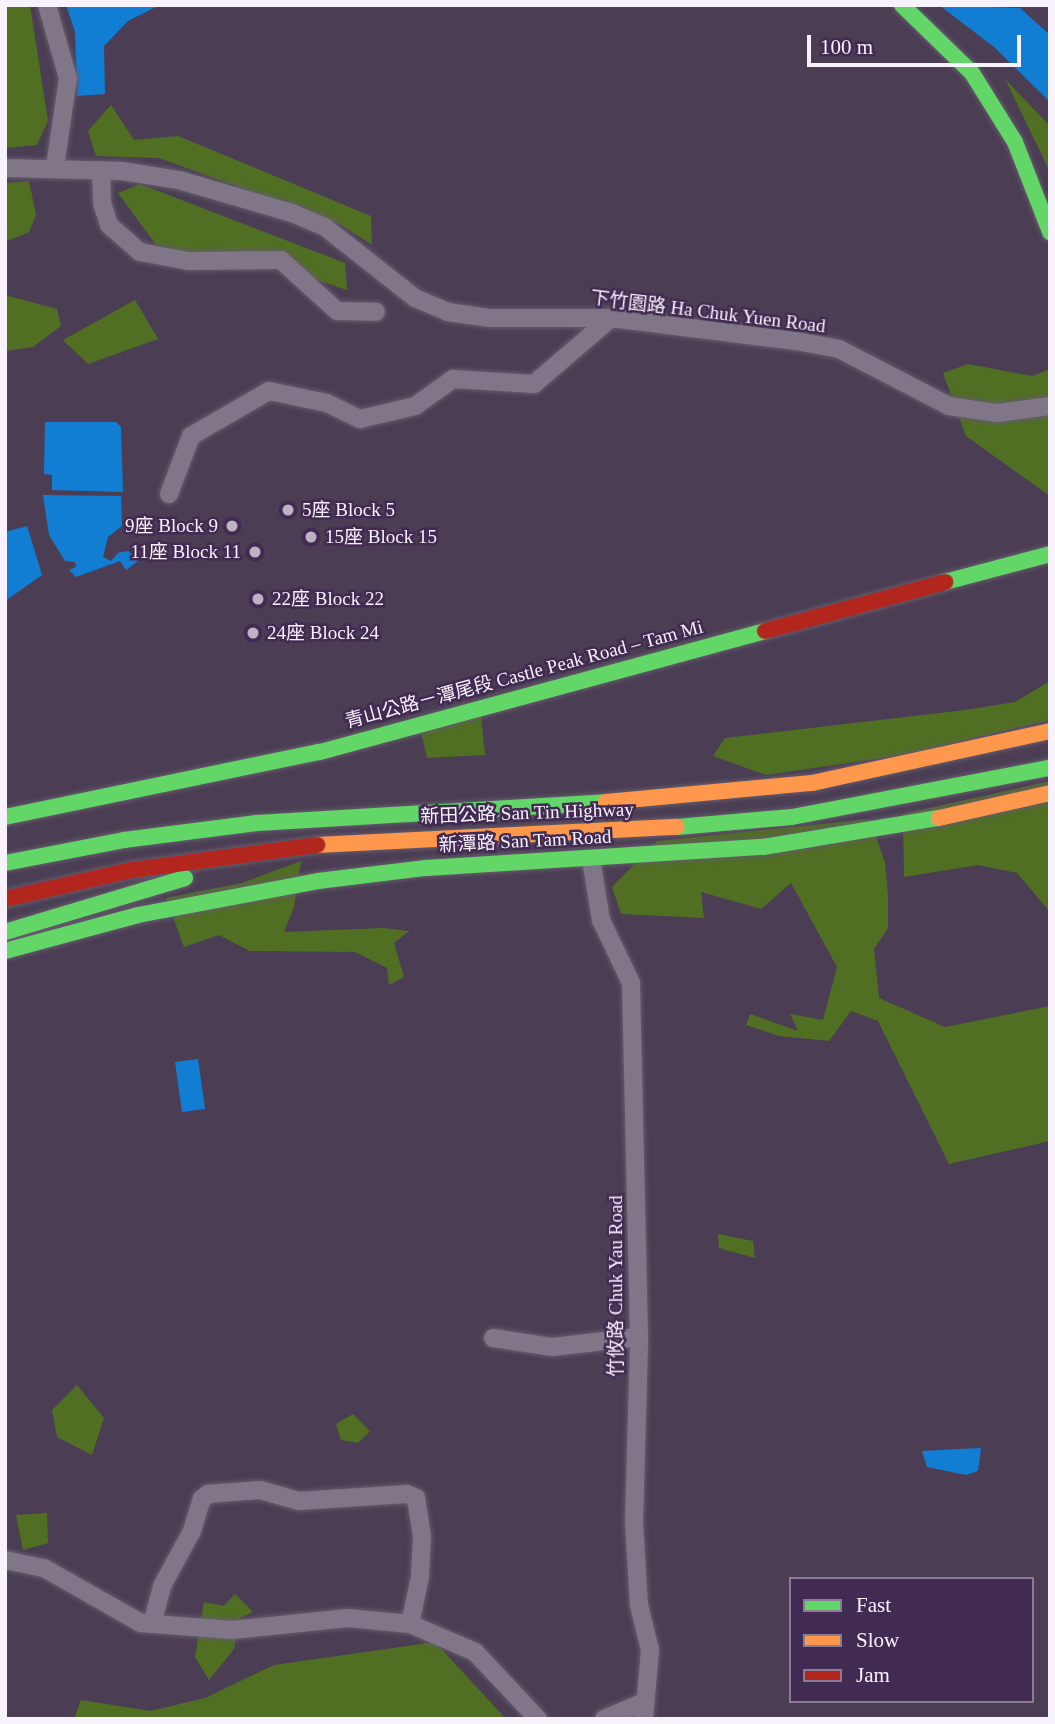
<!DOCTYPE html>
<meta charset="utf-8">
<style>
body{margin:0}
#map{position:relative;width:1055px;height:1724px;overflow:hidden;background:#4b3e54;font-family:"Times New Roman","Noto Sans TC",serif}
div>[style]{position:absolute}
.green>*{inset:0;background:#506f22}
.water>*{inset:0;background:#117ed3}
.roads{filter:drop-shadow(0 0 2px #655c6c) drop-shadow(0 0 2px #655c6c)}
.street>*{height:18px;margin:-9px;padding:0 9px;transform-origin:9px;border-radius:9px;background:#807687}
.fast>*{height:16px;margin:-8px;padding:0 8px;transform-origin:8px;border-radius:8px;background:#63d668}
.slow>*{height:16px;margin:-8px;padding:0 8px;transform-origin:8px;border-radius:8px;background:#ff974d}
.jam>*{height:16px;margin:-8px;padding:0 8px;transform-origin:8px;border-radius:8px;background:#b3261e}
.dots>*{width:19px;height:19px;translate:-50% -50%;box-sizing:border-box;border:4px solid #422b52;border-radius:50%}
span{translate:-50% -50%;white-space:nowrap;text-align:center;line-height:1.15;-webkit-text-stroke:5px #422b52;paint-order:stroke}
.street-label{font-size:19px;color:#f7f2fc}
.poi-label{font-size:19px;color:#f7f2fc}
.left{translate:0 -50%;text-align:left}
.right{translate:-100% -50%;text-align:right}
.frame{position:absolute;inset:0;border:7px solid #f7f2fc;pointer-events:none}
.legend{position:absolute;left:789px;top:1577px;width:245px;height:126px;box-sizing:border-box;background:#422b52;border:2px solid #8a7b96;margin:0;padding:9px 12px;list-style:none;font-size:21px;color:#f7f2fc}
.legend li{display:flex;align-items:center;gap:14px;height:35px}
.legend b{width:35px;border:2px solid #8a7b96}
.scale{position:absolute;left:807px;top:35px;width:214px;height:32px;box-sizing:border-box;border:4px solid #f7f2fc;border-top:0;padding-left:9px;font-size:21px;line-height:24px;white-space:nowrap;color:#f7f2fc;-webkit-text-stroke:5px #422b52;paint-order:stroke}
</style>
<div id="map">
<div class="green">
<i style="clip-path:polygon(5px 5px,30px 5px,48px 121px,37px 145px,5px 148px)"></i>
<i style="clip-path:polygon(1005px 79px,1050px 126px,1050px 172px)"></i>
<i style="clip-path:polygon(111px 105px,134px 140px,178px 136px,371px 216px,372px 245px,338px 223px,159px 158px,96px 156px,88px 131px)"></i>
<i style="clip-path:polygon(29px 181px,36px 215px,29px 232px,5px 242px,5px 183px)"></i>
<i style="clip-path:polygon(140px 184px,345px 263px,347px 290px,234px 253px,191px 254px,156px 245px,118px 193px)"></i>
<i style="clip-path:polygon(5px 295px,57px 309px,61px 326px,33px 347px,5px 351px)"></i>
<i style="clip-path:polygon(135px 300px,158px 339px,88px 364px,63px 340px)"></i>
<i style="clip-path:polygon(968px 364px,1032px 376px,1050px 369px,1050px 496px,966px 436px,943px 373px)"></i>
<i style="clip-path:polygon(1050px 681px,1050px 720px,903px 755px,766px 775px,713px 756px,725px 738px,965px 710px,1015px 702px)"></i>
<i style="clip-path:polygon(481px 717px,485px 755px,427px 758px,421px 732px)"></i>
<i style="clip-path:polygon(1050px 781px,1050px 912px,1017px 873px,978px 865px,904px 877px,903px 814px)"></i>
<i style="clip-path:polygon(870px 819px,885px 863px,888px 895px,888px 928px,874px 949px,879px 998px,945px 1027px,1050px 1006px,1050px 1141px,949px 1164px,878px 1021px,851px 1011px,829px 1041px,779px 1036px,746px 1025px,750px 1014px,798px 1031px,790px 1014px,823px 1020px,837px 967px,791px 883px,761px 909px,701px 892px,704px 918px,621px 914px,612px 887px,657px 841px)"></i>
<i style="clip-path:polygon(301px 861px,294px 907px,284px 932px,383px 928px,409px 931px,394px 943px,404px 977px,389px 985px,387px 968px,355px 952px,250px 951px,219px 935px,184px 947px,166px 898px,242px 883px)"></i>
<i style="clip-path:polygon(718px 1234px,753px 1241px,755px 1258px,719px 1248px)"></i>
<i style="clip-path:polygon(77px 1385px,104px 1418px,92px 1455px,57px 1437px,52px 1410px)"></i>
<i style="clip-path:polygon(353px 1414px,370px 1431px,358px 1443px,341px 1440px,336px 1424px)"></i>
<i style="clip-path:polygon(47px 1513px,48px 1543px,23px 1550px,16px 1515px)"></i>
<i style="clip-path:polygon(235px 1594px,253px 1612px,240px 1618px,234px 1649px,209px 1680px,195px 1657px,204px 1602px,224px 1606px)"></i>
<i style="clip-path:polygon(435px 1642px,506px 1719px,74px 1719px,81px 1700px,150px 1711px,205px 1698px,274px 1665px)"></i>
</div>
<div class="water">
<i style="clip-path:polygon(66px 5px,160px 5px,128px 21px,104px 46px,105px 94px,77px 96px,75px 32px)"></i>
<i style="clip-path:polygon(939px 5px,1020px 8px,1050px 35px,1050px 102px,994px 47px)"></i>
<i style="clip-path:polygon(45px 422px,116px 422px,121px 427px,123px 492px,52px 490px,52px 475px,44px 474px)"></i>
<i style="clip-path:polygon(43px 495px,121px 496px,122px 526px,108px 537px,103px 557px,111px 561px,118px 553px,128px 551px,138px 561px,126px 570px,120px 561px,76px 577px,69px 570px,76px 567px,75px 562px,65px 561px,49px 535px)"></i>
<i style="clip-path:polygon(27px 526px,42px 575px,5px 601px,5px 532px)"></i>
<i style="clip-path:polygon(198px 1059px,205px 1109px,182px 1112px,175px 1062px)"></i>
<i style="clip-path:polygon(981px 1448px,978px 1471px,966px 1475px,927px 1467px,922px 1451px)"></i>
</div>
<div class="roads">
<div class="street">
<i style="left:47px;top:5px;width:76px;rotate:74deg"></i>
<i style="left:68px;top:78px;width:90px;rotate:98.3deg"></i>
<i style="left:5px;top:168px;width:117px;rotate:1.5deg"></i>
<i style="left:122px;top:171px;width:58px;rotate:9deg"></i>
<i style="left:179px;top:180px;width:118px;rotate:16.3deg"></i>
<i style="left:292px;top:213px;width:36px;rotate:23deg"></i>
<i style="left:325px;top:227px;width:115px;rotate:38.3deg"></i>
<i style="left:415px;top:298px;width:36px;rotate:23deg"></i>
<i style="left:448px;top:312px;width:41px;rotate:8.3deg"></i>
<i style="left:489px;top:318px;width:122px"></i>
<i style="left:611px;top:318px;width:186px;rotate:7.1deg"></i>
<i style="left:796px;top:341px;width:44px;rotate:10.5deg"></i>
<i style="left:839px;top:349px;width:124px;rotate:27.4deg"></i>
<i style="left:949px;top:406px;width:49px;rotate:8.3deg"></i>
<i style="left:997px;top:413px;width:53px;rotate:-7.5deg"></i>
<i style="left:101px;top:170px;width:33px;rotate:88deg"></i>
<i style="left:102px;top:203px;width:23px;rotate:72deg"></i>
<i style="left:109px;top:225px;width:41px;rotate:41.1deg"></i>
<i style="left:140px;top:252px;width:49px;rotate:10.6deg"></i>
<i style="left:188px;top:261px;width:93px;rotate:-0.6deg"></i>
<i style="left:281px;top:260px;width:76px;rotate:42.3deg"></i>
<i style="left:337px;top:311px;width:39px;rotate:1deg"></i>
<i style="left:169px;top:494px;width:62px;rotate:-69.2deg"></i>
<i style="left:191px;top:436px;width:90px;rotate:-30deg"></i>
<i style="left:269px;top:391px;width:59px;rotate:11.7deg"></i>
<i style="left:327px;top:403px;width:37px;rotate:26deg"></i>
<i style="left:360px;top:419px;width:57px;rotate:-13.3deg"></i>
<i style="left:415px;top:406px;width:47px;rotate:-35.4deg"></i>
<i style="left:453px;top:379px;width:81px;rotate:3.5deg"></i>
<i style="left:534px;top:384px;width:101px;rotate:-40.6deg"></i>
<i style="left:591px;top:859px;width:62px;rotate:80.7deg"></i>
<i style="left:601px;top:920px;width:70px;rotate:64.5deg"></i>
<i style="left:631px;top:983px;width:361px;rotate:88.7deg"></i>
<i style="left:639px;top:1344px;width:178px;rotate:91.6deg"></i>
<i style="left:634px;top:1522px;width:83px;rotate:86.6deg"></i>
<i style="left:639px;top:1605px;width:46px;rotate:76.3deg"></i>
<i style="left:650px;top:1650px;width:69px;rotate:95deg"></i>
<i style="left:493px;top:1338px;width:60px;rotate:8.7deg"></i>
<i style="left:552px;top:1347px;width:87px;rotate:-6.6deg"></i>
<i style="left:5px;top:1560px;width:40px;rotate:12deg"></i>
<i style="left:44px;top:1568px;width:112px;rotate:29.6deg"></i>
<i style="left:141px;top:1623px;width:91px;rotate:4.4deg"></i>
<i style="left:232px;top:1630px;width:117px;rotate:-5.9deg"></i>
<i style="left:348px;top:1618px;width:62px;rotate:5.5deg"></i>
<i style="left:410px;top:1624px;width:71px;rotate:23.3deg"></i>
<i style="left:475px;top:1652px;width:92px;rotate:46.8deg"></i>
<i style="left:152px;top:1624px;width:39px;rotate:-75deg"></i>
<i style="left:162px;top:1586px;width:63px;rotate:-61.4deg"></i>
<i style="left:192px;top:1531px;width:34px;rotate:-73deg"></i>
<i style="left:202px;top:1499px;width:8px;rotate:-40deg"></i>
<i style="left:208px;top:1494px;width:52px;rotate:-4.4deg"></i>
<i style="left:260px;top:1490px;width:41px;rotate:15.8deg"></i>
<i style="left:299px;top:1501px;width:108px;rotate:-3.7deg"></i>
<i style="left:407px;top:1494px;width:10px;rotate:24deg"></i>
<i style="left:416px;top:1498px;width:39px;rotate:81deg"></i>
<i style="left:422px;top:1537px;width:40px;rotate:92.9deg"></i>
<i style="left:420px;top:1577px;width:48px;rotate:102deg"></i>
<i style="left:604px;top:1719px;width:43px;rotate:-23deg"></i>
</div>
<div class="fast">
<i style="left:902px;top:5px;width:98px;rotate:44.2deg"></i>
<i style="left:972px;top:73px;width:81px;rotate:58.1deg"></i>
<i style="left:1015px;top:142px;width:97px;rotate:68.7deg"></i>
<i style="left:945px;top:582px;width:109px;rotate:-14.9deg"></i>
<i style="left:5px;top:817px;width:322px;rotate:-11.7deg"></i>
<i style="left:320px;top:752px;width:461px;rotate:-15.2deg"></i>
<i style="left:677px;top:827px;width:115px;rotate:-5deg"></i>
<i style="left:792px;top:817px;width:263px;rotate:-10.8deg"></i>
<i style="left:5px;top:863px;width:121px;rotate:-10.9deg"></i>
<i style="left:124px;top:840px;width:134px;rotate:-7.3deg"></i>
<i style="left:257px;top:823px;width:350px;rotate:-3.4deg"></i>
<i style="left:5px;top:932px;width:188px;rotate:-16.7deg"></i>
<i style="left:5px;top:951px;width:138px;rotate:-15.1deg"></i>
<i style="left:138px;top:915px;width:183px;rotate:-10.7deg"></i>
<i style="left:318px;top:881px;width:109px;rotate:-6.9deg"></i>
<i style="left:426px;top:868px;width:338px;rotate:-3.6deg"></i>
<i style="left:763px;top:847px;width:178px;rotate:-9.4deg"></i>
</div>
<div class="slow">
<i style="left:606px;top:802px;width:207px;rotate:-5.3deg"></i>
<i style="left:812px;top:783px;width:244px;rotate:-12.3deg"></i>
<i style="left:939px;top:818px;width:114px;rotate:-12.7deg"></i>
<i style="left:317px;top:845px;width:360px;rotate:-2.9deg"></i>
</div>
<div class="jam">
<i style="left:765px;top:631px;width:187px;rotate:-15.2deg"></i>
<i style="left:5px;top:899px;width:130px;rotate:-12.9deg"></i>
<i style="left:132px;top:870px;width:187px;rotate:-7.7deg"></i>
</div>
</div>
<div class="dots">
<i style="left:288px;top:510px;background:#bbb3c1"></i>
<i style="left:232px;top:526px;background:#bbb3c1"></i>
<i style="left:311px;top:537px;background:#bbb3c1"></i>
<i style="left:255px;top:552px;background:#bbb3c1"></i>
<i style="left:258px;top:599px;background:#bbb3c1"></i>
<i style="left:253px;top:633px;background:#bbb3c1"></i>
</div>
<div class="street-label">
<span style="left:708px;top:312px;rotate:7deg">下竹園路 Ha Chuk Yuen Road</span>
<span style="left:524px;top:674px;rotate:-15deg">青山公路－潭尾段 Castle Peak Road – Tam Mi</span>
<span style="left:527px;top:813px;rotate:-2deg">新田公路 San Tin Highway</span>
<span style="left:525px;top:841px;rotate:-3deg">新潭路 San Tam Road</span>
<span style="left:616px;top:1286px;rotate:-90deg">竹攸路 Chuk Yau Road</span>
</div>
<div class="poi-label">
<span class="left" style="left:302px;top:510px">5座 Block 5</span>
<span class="right" style="left:218px;top:526px">9座 Block 9</span>
<span class="left" style="left:325px;top:537px">15座 Block 15</span>
<span class="right" style="left:241px;top:552px">11座 Block 11</span>
<span class="left" style="left:272px;top:599px">22座 Block 22</span>
<span class="left" style="left:267px;top:633px">24座 Block 24</span>
</div>
<div class="frame"></div>
<ul class="legend">
<li><b style="height:9px;background:#63d668"></b>Fast</li>
<li><b style="height:9px;background:#ff974d"></b>Slow</li>
<li><b style="height:9px;background:#b3261e"></b>Jam</li>
</ul>
<div class="scale">100 m</div>
</div>
